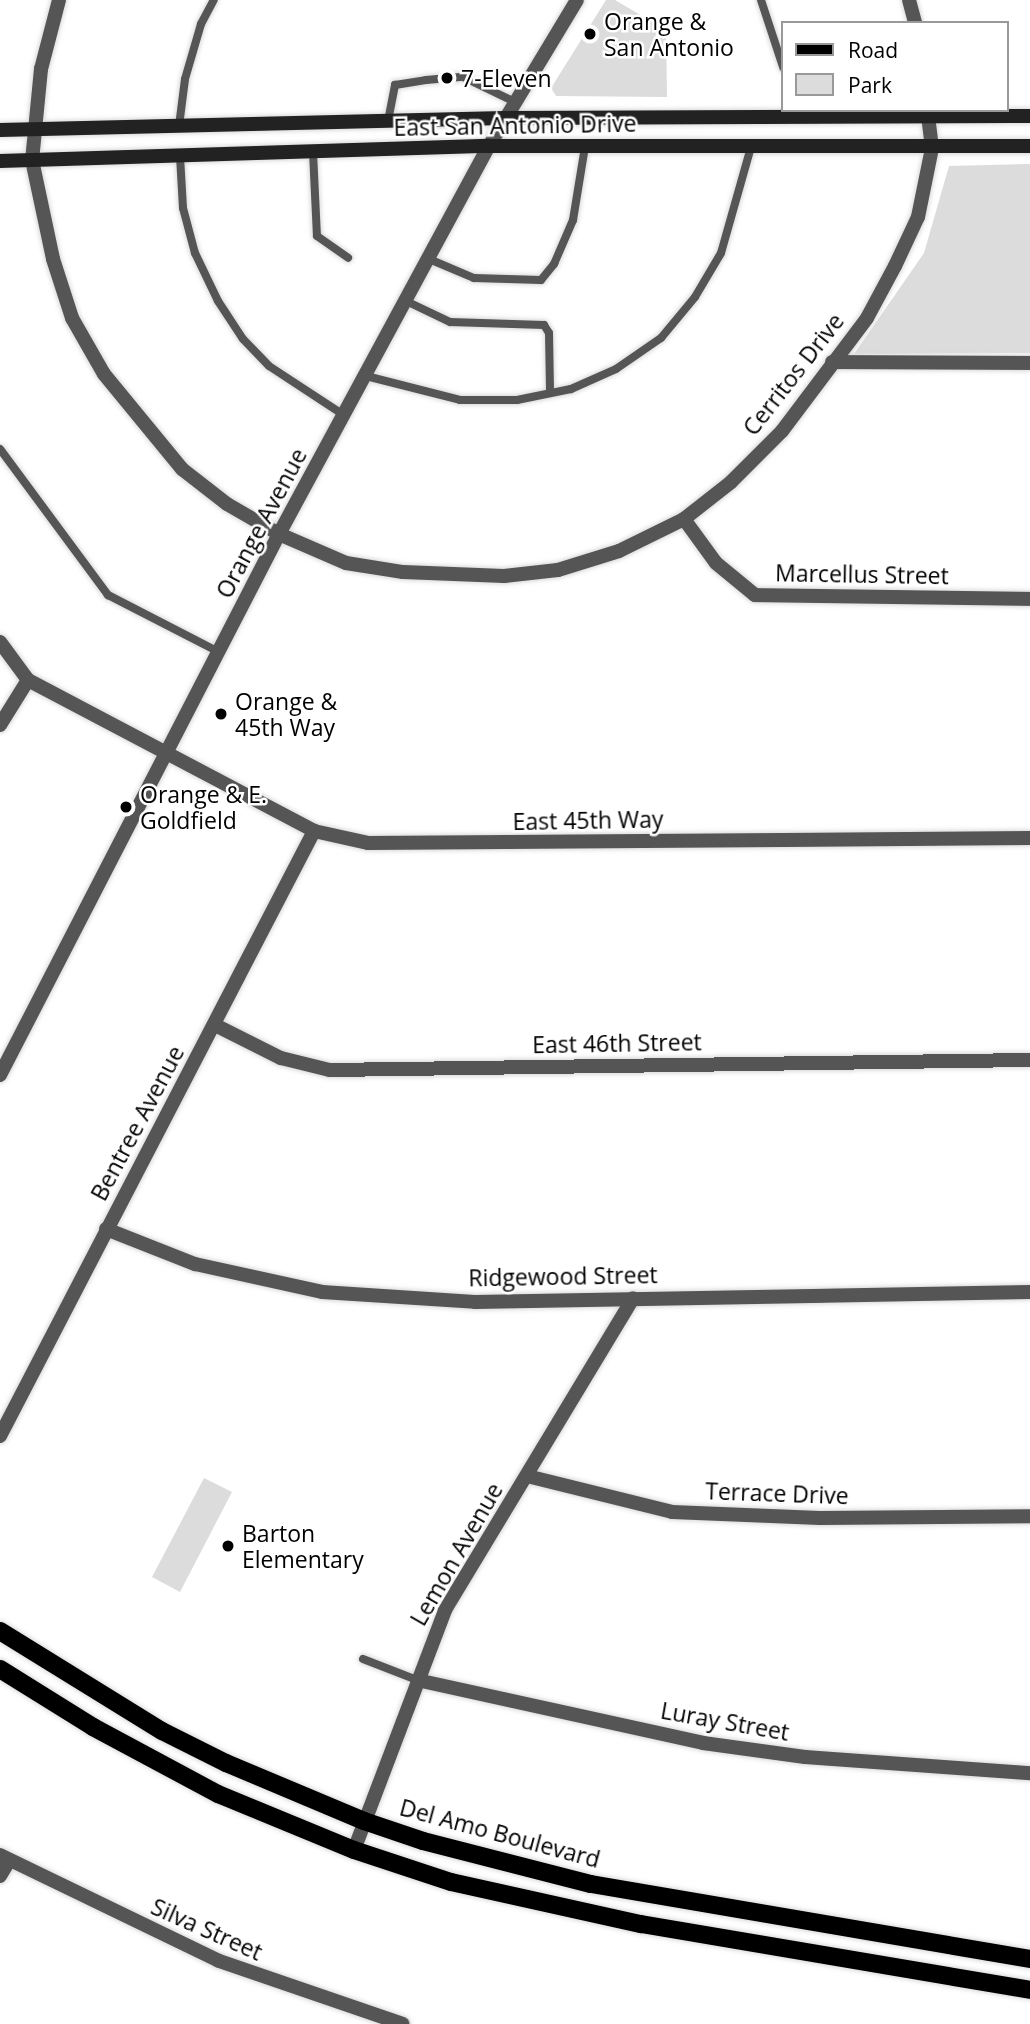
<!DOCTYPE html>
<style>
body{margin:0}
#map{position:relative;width:1030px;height:2024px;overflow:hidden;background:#fff;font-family:"Open Sans",sans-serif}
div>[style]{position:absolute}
.green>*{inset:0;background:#dcdcdc}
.roads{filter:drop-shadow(0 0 2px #dbdbdb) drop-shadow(0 0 2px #dbdbdb)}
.service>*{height:8px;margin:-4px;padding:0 4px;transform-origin:4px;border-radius:4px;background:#555}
.minor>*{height:14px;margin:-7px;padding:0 7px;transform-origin:7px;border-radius:7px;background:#555}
.tertiary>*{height:14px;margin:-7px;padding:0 7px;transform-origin:7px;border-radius:7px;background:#555}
.secondary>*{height:14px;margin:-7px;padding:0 7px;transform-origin:7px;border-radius:7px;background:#222}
.primary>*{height:18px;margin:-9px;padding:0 9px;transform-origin:9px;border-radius:9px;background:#000}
.dots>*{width:19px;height:19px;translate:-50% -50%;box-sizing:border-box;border:4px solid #fff;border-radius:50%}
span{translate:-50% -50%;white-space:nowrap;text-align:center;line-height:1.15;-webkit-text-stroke:5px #fff;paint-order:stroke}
.poi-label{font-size:23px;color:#000}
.left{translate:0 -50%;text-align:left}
.street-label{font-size:23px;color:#000}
.legend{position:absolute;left:781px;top:21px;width:228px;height:91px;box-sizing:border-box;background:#fff;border:2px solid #999;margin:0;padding:9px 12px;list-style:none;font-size:21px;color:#000}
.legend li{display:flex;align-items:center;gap:14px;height:35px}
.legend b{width:35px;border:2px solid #999}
</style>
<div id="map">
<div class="green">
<i style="clip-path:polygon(606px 0,615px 0,666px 30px,667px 97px,556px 96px,551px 88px)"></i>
<i style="clip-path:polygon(1030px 164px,1030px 353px,854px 354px,924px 253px,949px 166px)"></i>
<i style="clip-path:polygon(204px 1478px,232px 1492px,180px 1592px,152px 1577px)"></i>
</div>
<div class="roads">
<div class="service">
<i style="left:761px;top:0;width:71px;rotate:71.8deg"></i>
<i style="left:388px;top:121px;width:37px;rotate:-79deg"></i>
<i style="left:395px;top:85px;width:31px;rotate:-9deg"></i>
<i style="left:426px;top:80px;width:37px;rotate:-5deg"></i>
<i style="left:463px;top:77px;width:58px;rotate:25.7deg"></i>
<i style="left:179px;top:126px;width:47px;rotate:-82.7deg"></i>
<i style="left:185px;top:79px;width:57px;rotate:-73.8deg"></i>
<i style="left:201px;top:24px;width:27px;rotate:-62deg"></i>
<i style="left:313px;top:152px;width:84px;rotate:87.3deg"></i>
<i style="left:317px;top:236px;width:38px;rotate:35deg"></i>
<i style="left:180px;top:156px;width:52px;rotate:86.7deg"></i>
<i style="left:183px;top:208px;width:47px;rotate:75.1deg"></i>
<i style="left:195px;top:253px;width:53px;rotate:64.4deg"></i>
<i style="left:218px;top:301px;width:45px;rotate:56.7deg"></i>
<i style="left:243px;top:339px;width:37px;rotate:46deg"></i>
<i style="left:269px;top:366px;width:90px;rotate:33.2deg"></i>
<i style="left:429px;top:259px;width:49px;rotate:22.9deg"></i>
<i style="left:474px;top:278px;width:67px;rotate:1.7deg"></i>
<i style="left:541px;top:280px;width:21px;rotate:-51deg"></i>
<i style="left:554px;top:264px;width:48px;rotate:-66.6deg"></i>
<i style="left:573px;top:220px;width:74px;rotate:-80.7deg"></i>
<i style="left:406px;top:301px;width:49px;rotate:25.5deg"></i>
<i style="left:450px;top:322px;width:94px;rotate:1.8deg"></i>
<i style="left:544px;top:325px;width:9px;rotate:58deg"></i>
<i style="left:549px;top:333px;width:60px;rotate:89deg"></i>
<i style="left:366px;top:376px;width:97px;rotate:14.3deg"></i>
<i style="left:460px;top:400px;width:57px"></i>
<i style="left:517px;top:400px;width:55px;rotate:-11.5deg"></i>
<i style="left:571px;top:389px;width:49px;rotate:-24deg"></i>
<i style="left:616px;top:369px;width:55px;rotate:-34.6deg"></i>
<i style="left:661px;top:338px;width:53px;rotate:-50.3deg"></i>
<i style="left:695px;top:297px;width:51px;rotate:-59.4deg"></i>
<i style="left:721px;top:253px;width:110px;rotate:-74.2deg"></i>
<i style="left:0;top:449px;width:182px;rotate:53.5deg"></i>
<i style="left:108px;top:595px;width:125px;rotate:27.2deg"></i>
<i style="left:363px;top:1659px;width:58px;rotate:21.3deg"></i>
</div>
<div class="minor">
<i style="left:59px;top:0;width:71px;rotate:104.6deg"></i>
<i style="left:41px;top:69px;width:91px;rotate:95.6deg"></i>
<i style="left:32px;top:160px;width:101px;rotate:78deg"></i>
<i style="left:53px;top:259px;width:62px;rotate:72.1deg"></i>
<i style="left:72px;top:318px;width:64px;rotate:60.3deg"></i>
<i style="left:104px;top:374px;width:123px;rotate:50.6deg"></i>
<i style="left:182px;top:469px;width:57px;rotate:37.9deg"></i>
<i style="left:227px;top:504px;width:60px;rotate:30deg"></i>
<i style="left:279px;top:534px;width:73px;rotate:23.4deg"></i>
<i style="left:346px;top:563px;width:58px;rotate:9deg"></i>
<i style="left:403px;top:572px;width:101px;rotate:2.3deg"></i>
<i style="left:504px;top:576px;width:54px;rotate:-6.3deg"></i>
<i style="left:558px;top:570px;width:64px;rotate:-17.3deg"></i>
<i style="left:619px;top:551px;width:72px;rotate:-26.2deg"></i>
<i style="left:684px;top:519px;width:60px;rotate:-38.2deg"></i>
<i style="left:731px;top:482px;width:72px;rotate:-45deg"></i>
<i style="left:782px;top:431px;width:141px;rotate:-53deg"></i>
<i style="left:867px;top:318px;width:59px;rotate:-61.7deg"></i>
<i style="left:895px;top:266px;width:54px;rotate:-64.9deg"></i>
<i style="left:918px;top:217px;width:70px;rotate:-78.5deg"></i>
<i style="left:932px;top:148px;width:38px;rotate:-97deg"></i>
<i style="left:909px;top:0;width:24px;rotate:75deg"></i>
<i style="left:832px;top:362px;width:198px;rotate:0.3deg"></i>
<i style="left:684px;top:519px;width:54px;rotate:54deg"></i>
<i style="left:716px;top:563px;width:50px;rotate:39.4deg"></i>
<i style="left:755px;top:595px;width:275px;rotate:0.8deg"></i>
<i style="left:0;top:642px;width:47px;rotate:53.6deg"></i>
<i style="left:28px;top:680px;width:323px;rotate:27.8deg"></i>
<i style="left:314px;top:831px;width:55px;rotate:12.5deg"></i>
<i style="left:368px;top:843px;width:662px;rotate:-0.43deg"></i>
<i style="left:0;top:725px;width:53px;rotate:-58.1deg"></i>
<i style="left:215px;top:1025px;width:74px;rotate:26.6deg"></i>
<i style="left:281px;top:1058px;width:50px;rotate:13.8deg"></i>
<i style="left:330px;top:1070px;width:700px;rotate:-0.82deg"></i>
<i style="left:106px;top:1229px;width:96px;rotate:21.5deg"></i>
<i style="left:195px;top:1264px;width:130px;rotate:12.4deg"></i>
<i style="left:322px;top:1292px;width:153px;rotate:3.7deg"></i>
<i style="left:475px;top:1302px;width:555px;rotate:-1.03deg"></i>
<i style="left:0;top:1436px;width:682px;rotate:-62.57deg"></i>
<i style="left:527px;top:1476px;width:149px;rotate:13.9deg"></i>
<i style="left:672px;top:1512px;width:148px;rotate:2.3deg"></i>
<i style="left:820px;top:1518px;width:210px;rotate:-0.5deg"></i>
<i style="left:417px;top:1680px;width:293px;rotate:12.4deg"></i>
<i style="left:703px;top:1743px;width:103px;rotate:7.8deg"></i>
<i style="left:805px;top:1757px;width:226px;rotate:4.1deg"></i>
<i style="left:354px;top:1850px;width:257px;rotate:-69.2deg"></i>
<i style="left:445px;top:1610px;width:364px;rotate:-58.9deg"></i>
<i style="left:0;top:1855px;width:243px;rotate:25.8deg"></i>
<i style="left:219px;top:1961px;width:194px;rotate:18.9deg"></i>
<i style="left:0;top:1876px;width:17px;rotate:-59deg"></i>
</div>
<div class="tertiary">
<i style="left:0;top:1075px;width:609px;rotate:-62.72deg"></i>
<i style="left:279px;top:534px;width:441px;rotate:-61.6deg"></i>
<i style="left:489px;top:146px;width:170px;rotate:-58.9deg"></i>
</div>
<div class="secondary">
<i style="left:0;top:130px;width:506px;rotate:-1.36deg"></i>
<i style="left:506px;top:118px;width:524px;rotate:-0.22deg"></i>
<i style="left:0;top:161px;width:489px;rotate:-1.8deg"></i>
<i style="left:489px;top:146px;width:541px"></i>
</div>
<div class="primary">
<i style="left:0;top:1631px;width:190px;rotate:31.7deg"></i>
<i style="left:162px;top:1731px;width:72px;rotate:26.6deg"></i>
<i style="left:226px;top:1763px;width:150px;rotate:22.8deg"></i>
<i style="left:364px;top:1821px;width:62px;rotate:18.7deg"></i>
<i style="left:423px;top:1841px;width:173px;rotate:14.4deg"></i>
<i style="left:591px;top:1884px;width:445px;rotate:9.7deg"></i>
<i style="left:0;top:1669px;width:110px;rotate:31.9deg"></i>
<i style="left:93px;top:1727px;width:142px;rotate:28.2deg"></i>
<i style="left:218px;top:1794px;width:147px;rotate:22.4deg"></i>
<i style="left:354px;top:1850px;width:102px;rotate:18.3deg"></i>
<i style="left:451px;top:1882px;width:195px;rotate:12.5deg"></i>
<i style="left:641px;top:1924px;width:395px;rotate:9.6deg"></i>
</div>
</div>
<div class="dots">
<i style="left:590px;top:34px;background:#000"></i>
<i style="left:447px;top:78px;background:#000"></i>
<i style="left:221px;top:714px;background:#000"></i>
<i style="left:126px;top:807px;background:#000"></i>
<i style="left:228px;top:1546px;background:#000"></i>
</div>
<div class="poi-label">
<span class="left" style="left:604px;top:34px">Orange &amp;<br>San Antonio</span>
<span class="left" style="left:461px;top:78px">7-Eleven</span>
<span class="left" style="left:235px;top:714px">Orange &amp;<br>45th Way</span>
<span class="left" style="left:140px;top:807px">Orange &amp; E.<br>Goldfield</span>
<span class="left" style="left:242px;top:1546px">Barton<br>Elementary</span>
</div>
<div class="street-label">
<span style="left:515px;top:125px;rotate:-1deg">East San Antonio Drive</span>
<span style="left:793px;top:374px;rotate:-52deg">Cerritos Drive</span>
<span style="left:261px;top:523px;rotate:-62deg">Orange Avenue</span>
<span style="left:862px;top:574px;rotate:1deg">Marcellus Street</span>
<span style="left:588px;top:820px;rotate:-1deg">East 45th Way</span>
<span style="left:617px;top:1043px;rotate:-1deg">East 46th Street</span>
<span style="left:137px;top:1123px;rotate:-62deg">Bentree Avenue</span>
<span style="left:563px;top:1276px;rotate:-1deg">Ridgewood Street</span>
<span style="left:777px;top:1493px;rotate:2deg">Terrace Drive</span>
<span style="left:456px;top:1554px;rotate:-60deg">Lemon Avenue</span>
<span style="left:725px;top:1721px;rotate:10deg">Luray Street</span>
<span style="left:500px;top:1833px;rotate:15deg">Del Amo Boulevard</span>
<span style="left:207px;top:1929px;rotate:24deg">Silva Street</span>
</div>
<ul class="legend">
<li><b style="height:9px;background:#000"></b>Road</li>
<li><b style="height:19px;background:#dcdcdc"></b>Park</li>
</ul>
</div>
